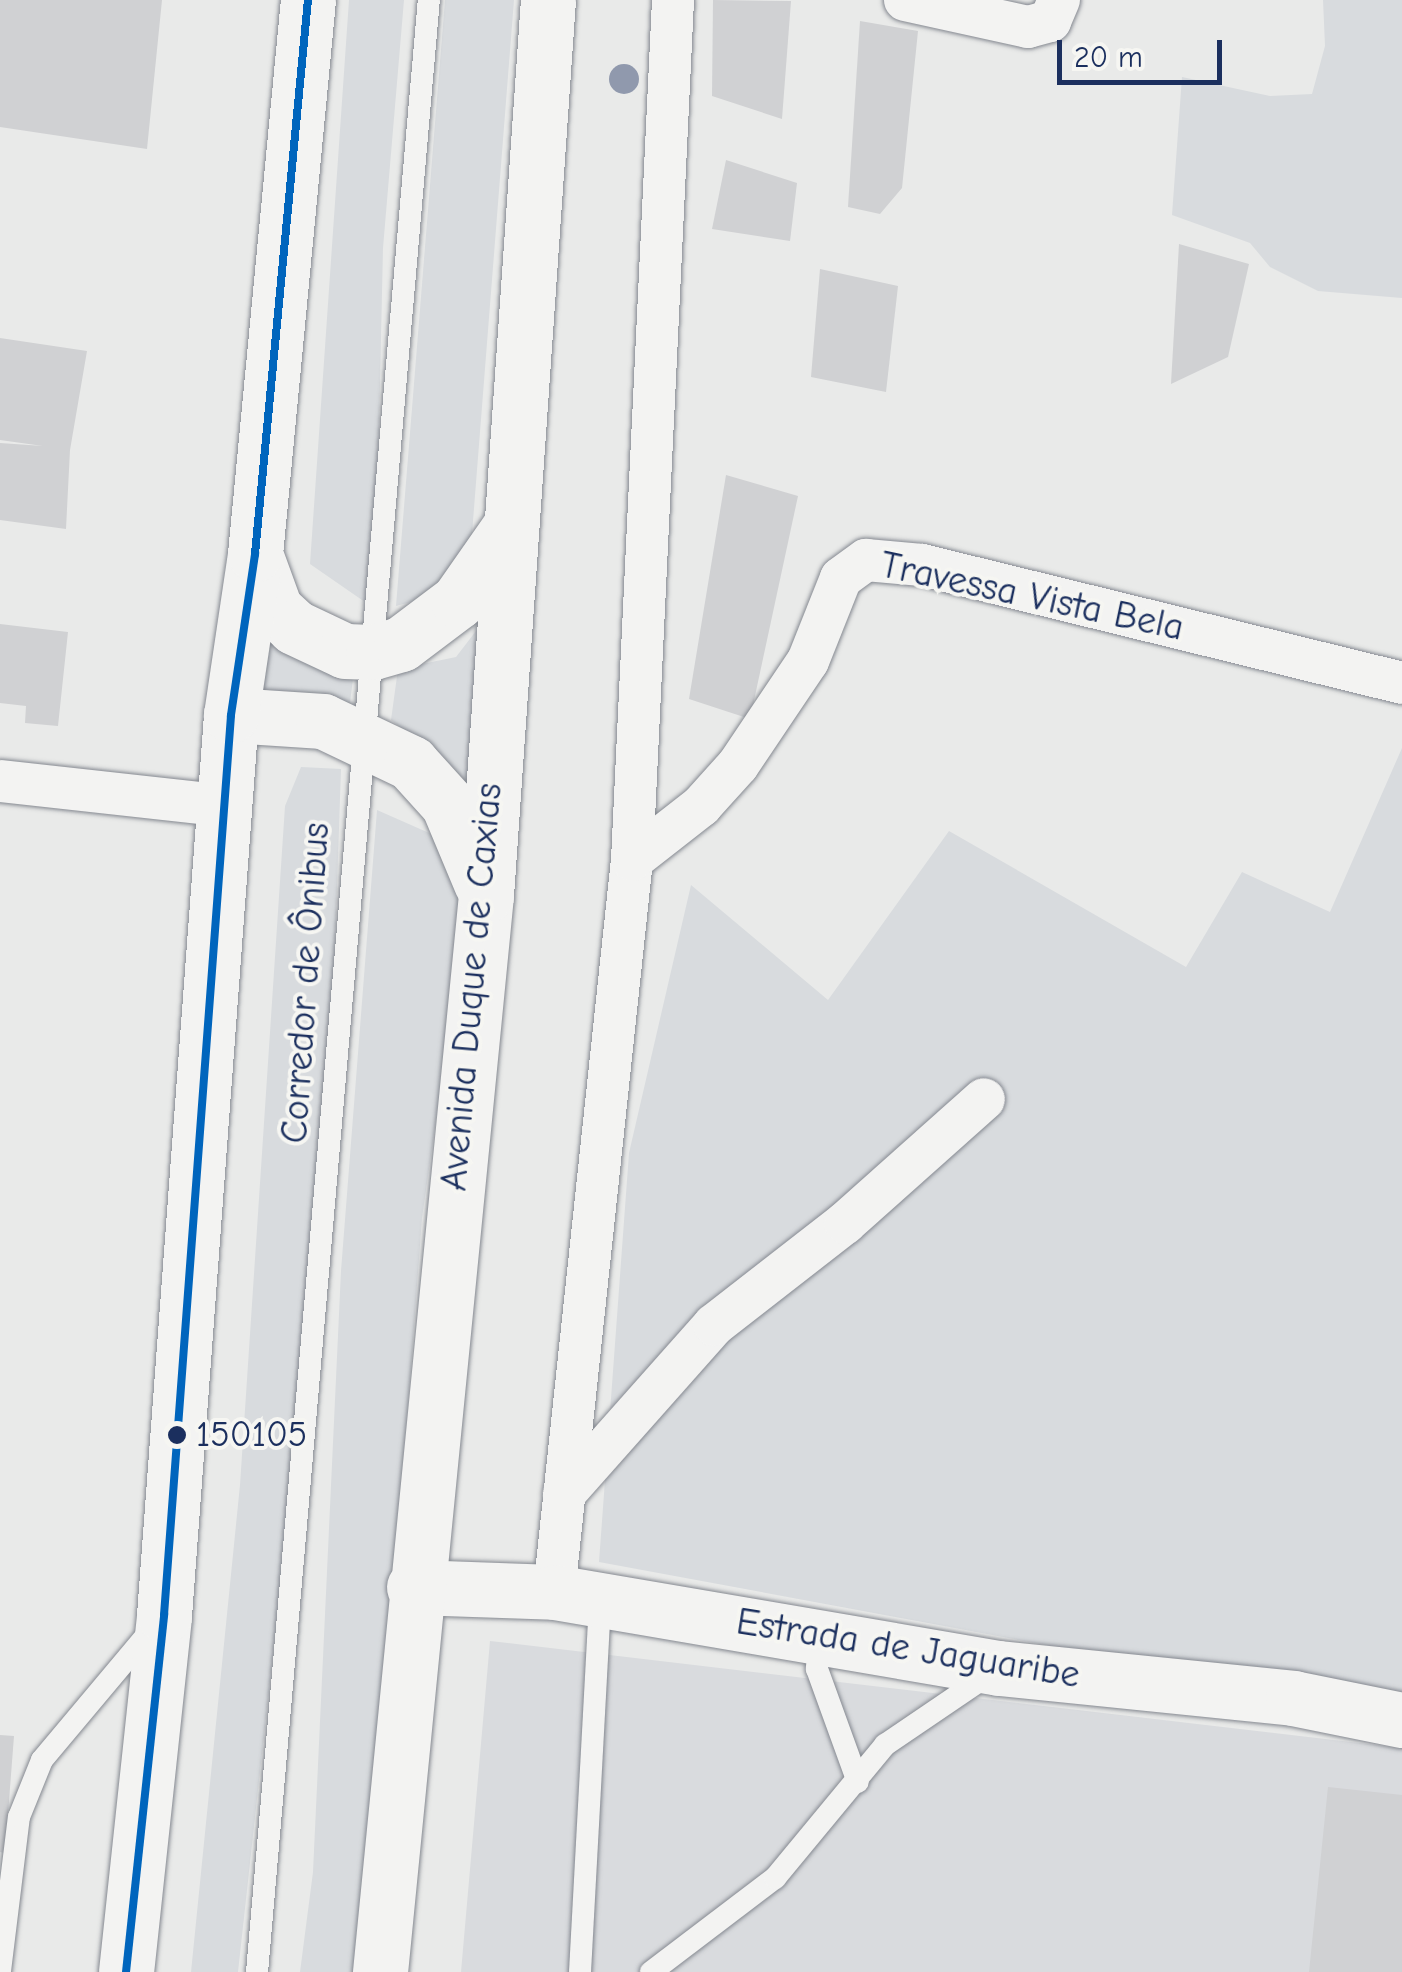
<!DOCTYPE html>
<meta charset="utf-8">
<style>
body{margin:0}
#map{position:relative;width:1402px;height:1972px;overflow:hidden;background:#e9eae9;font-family:"Comic Neue",sans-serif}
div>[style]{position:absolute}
.built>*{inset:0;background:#d9dbde}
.green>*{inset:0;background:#d8dbde}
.building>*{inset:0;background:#d0d1d3}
.roads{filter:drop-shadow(0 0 2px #848890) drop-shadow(0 0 2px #848890)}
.lane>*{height:22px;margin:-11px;padding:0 11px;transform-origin:11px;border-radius:11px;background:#f3f3f2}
.street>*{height:42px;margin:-21px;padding:0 21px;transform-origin:21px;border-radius:21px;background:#f3f3f2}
.secondary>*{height:55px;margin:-27.5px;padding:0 27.5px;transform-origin:27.5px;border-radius:27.5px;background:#f3f3f2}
.highway>*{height:55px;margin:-27.5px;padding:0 27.5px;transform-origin:27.5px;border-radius:27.5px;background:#f3f3f2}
.bus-1>*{height:8px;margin:-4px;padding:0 4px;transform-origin:4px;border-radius:4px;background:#0065bd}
.trees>*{width:30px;height:30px;margin:-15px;border-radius:50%;background:#9099ad}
.dots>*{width:28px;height:28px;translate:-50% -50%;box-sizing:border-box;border:5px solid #f6f6f2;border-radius:50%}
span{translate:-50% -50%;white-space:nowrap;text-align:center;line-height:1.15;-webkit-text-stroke:8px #f6f6f2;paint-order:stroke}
.bus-label{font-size:36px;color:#1b2f5e}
.left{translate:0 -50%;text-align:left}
.street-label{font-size:38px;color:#1b2f5e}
.scale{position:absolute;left:1057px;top:40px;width:165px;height:45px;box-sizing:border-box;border:5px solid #1b2f5e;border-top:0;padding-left:12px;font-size:30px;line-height:35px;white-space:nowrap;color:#1b2f5e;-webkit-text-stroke:8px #f6f6f2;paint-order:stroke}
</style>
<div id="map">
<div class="built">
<i style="clip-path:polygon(490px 1641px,1402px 1748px,1402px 1972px,461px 1972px)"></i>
</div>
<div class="green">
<i style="clip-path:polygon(349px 0,404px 0,383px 248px,375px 609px,310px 564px)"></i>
<i style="clip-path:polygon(445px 0,514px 0,470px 559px,418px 600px,396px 606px)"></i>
<i style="clip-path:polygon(1323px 0,1402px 0,1402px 298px,1318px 291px,1270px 267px,1250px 243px,1172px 215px,1182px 77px,1270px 96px,1312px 94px,1325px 46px)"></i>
<i style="clip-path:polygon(506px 592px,490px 826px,423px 745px,391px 720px,398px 669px,456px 657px)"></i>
<i style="clip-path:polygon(262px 621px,354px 670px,349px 711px,252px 691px)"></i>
<i style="clip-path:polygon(1402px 748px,1402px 1711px,599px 1562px,629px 1153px,691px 885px,828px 1000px,949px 831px,1186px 967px,1242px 872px,1330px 912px)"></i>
<i style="clip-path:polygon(301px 767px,341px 769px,328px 1152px,238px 1972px,191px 1972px,240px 1485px,285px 806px)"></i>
<i style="clip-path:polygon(377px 810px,454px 844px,461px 944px,422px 1218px,366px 1972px,300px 1972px,313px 1872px,341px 1271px)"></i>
</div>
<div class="building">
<i style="clip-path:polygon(0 0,162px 0,147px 149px,0 127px)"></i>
<i style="clip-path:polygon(713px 0,791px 1px,782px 119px,712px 96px)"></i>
<i style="clip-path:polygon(860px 21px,918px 31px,902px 188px,880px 214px,848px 207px)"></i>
<i style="clip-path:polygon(726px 160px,797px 183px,790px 241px,712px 229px)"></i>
<i style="clip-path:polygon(1179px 244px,1249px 264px,1228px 357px,1171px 384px)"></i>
<i style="clip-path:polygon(820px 269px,898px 286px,886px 392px,811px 377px)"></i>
<i style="clip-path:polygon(0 338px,87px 351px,70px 450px,66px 529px,0 520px,0 443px,43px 446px,0 440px)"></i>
<i style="clip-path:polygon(726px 475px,798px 496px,750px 719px,689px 699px)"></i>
<i style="clip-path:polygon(0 624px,68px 632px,58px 726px,25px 723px,26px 706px,0 703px)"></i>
<i style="clip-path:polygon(0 1735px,14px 1736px,5px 1853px,0 1852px)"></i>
<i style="clip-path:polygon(1328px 1787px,1402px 1795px,1402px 1972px,1309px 1972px)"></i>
</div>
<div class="roads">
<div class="lane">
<i style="left:820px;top:1638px;width:31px;rotate:96deg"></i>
<i style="left:817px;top:1669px;width:120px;rotate:70.1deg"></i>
<i style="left:0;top:1971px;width:155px;rotate:-83deg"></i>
<i style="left:19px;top:1817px;width:61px;rotate:-68deg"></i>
<i style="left:42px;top:1760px;width:171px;rotate:-50deg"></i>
<i style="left:257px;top:1972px;width:1979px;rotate:-85.02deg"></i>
<i style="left:580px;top:1972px;width:373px;rotate:-86.9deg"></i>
<i style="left:651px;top:1972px;width:156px;rotate:-37.2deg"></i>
<i style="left:775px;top:1878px;width:173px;rotate:-50.4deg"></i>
<i style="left:885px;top:1745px;width:128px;rotate:-34.2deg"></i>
</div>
<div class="street">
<i style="left:905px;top:0;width:126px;rotate:12.4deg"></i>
<i style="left:1028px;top:27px;width:23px;rotate:-15deg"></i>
<i style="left:1050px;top:21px;width:23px;rotate:-67deg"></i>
<i style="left:0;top:781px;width:229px;rotate:6.3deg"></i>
<i style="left:632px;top:860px;width:88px;rotate:-38deg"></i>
<i style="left:701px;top:806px;width:55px;rotate:-47.9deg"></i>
<i style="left:738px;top:765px;width:125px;rotate:-56.1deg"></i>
<i style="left:808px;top:661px;width:89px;rotate:-68.3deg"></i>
<i style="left:841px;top:578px;width:31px;rotate:-36deg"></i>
<i style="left:866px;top:560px;width:56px;rotate:5.1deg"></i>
<i style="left:922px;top:565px;width:494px;rotate:13.8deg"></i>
<i style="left:564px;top:1494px;width:226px;rotate:-48.4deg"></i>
<i style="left:714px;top:1325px;width:166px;rotate:-37.9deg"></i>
<i style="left:845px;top:1223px;width:186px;rotate:-41.7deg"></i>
<i style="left:554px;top:1592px;width:736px;rotate:-83.92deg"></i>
<i style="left:632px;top:860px;width:861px;rotate:-87.27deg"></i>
</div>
<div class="secondary">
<i style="left:414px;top:1587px;width:140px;rotate:2deg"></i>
<i style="left:554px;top:1592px;width:451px;rotate:9.7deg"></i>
<i style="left:999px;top:1668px;width:296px;rotate:5.8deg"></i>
<i style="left:1293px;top:1698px;width:111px;rotate:11.4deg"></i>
</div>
<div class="highway">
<i style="left:255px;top:554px;width:59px;rotate:70deg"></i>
<i style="left:275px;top:609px;width:26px;rotate:43deg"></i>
<i style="left:294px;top:627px;width:56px;rotate:25.2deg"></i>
<i style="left:345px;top:651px;width:28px;rotate:2deg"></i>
<i style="left:373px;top:652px;width:29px;rotate:-16deg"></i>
<i style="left:401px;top:644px;width:71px;rotate:-37deg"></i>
<i style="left:458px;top:601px;width:93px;rotate:-55.1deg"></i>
<i style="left:231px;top:715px;width:92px;rotate:3.7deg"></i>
<i style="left:323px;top:721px;width:98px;rotate:25.5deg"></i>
<i style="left:411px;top:763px;width:55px;rotate:47.9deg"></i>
<i style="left:448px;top:804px;width:86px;rotate:67.3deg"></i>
<i style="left:126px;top:1972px;width:359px;rotate:-83.9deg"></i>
<i style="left:164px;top:1615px;width:902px;rotate:-85.74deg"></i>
<i style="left:231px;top:715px;width:163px;rotate:-81.5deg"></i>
<i style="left:255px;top:554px;width:557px;rotate:-84.54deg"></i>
<i style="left:380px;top:1972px;width:1082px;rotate:-84.38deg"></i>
<i style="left:486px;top:895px;width:897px;rotate:-86.04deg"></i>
</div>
</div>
<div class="bus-1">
<i style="left:126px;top:1972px;width:359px;rotate:-83.9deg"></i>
<i style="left:164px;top:1615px;width:902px;rotate:-85.74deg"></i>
<i style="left:231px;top:715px;width:163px;rotate:-81.5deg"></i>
<i style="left:255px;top:554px;width:557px;rotate:-84.54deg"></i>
</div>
<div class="trees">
<i style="left:624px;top:79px"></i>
</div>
<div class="dots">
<i style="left:177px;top:1435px;background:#1b2f5e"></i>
</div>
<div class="bus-label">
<span class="left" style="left:196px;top:1435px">150105</span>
</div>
<div class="street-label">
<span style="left:1032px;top:597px;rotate:12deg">Travessa Vista Bela</span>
<span style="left:306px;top:983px;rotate:-86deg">Corredor de Ônibus</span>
<span style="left:472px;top:987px;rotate:-85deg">Avenida Duque de Caxias</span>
<span style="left:908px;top:1649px;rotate:9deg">Estrada de Jaguaribe</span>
</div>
<div class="scale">20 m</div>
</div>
